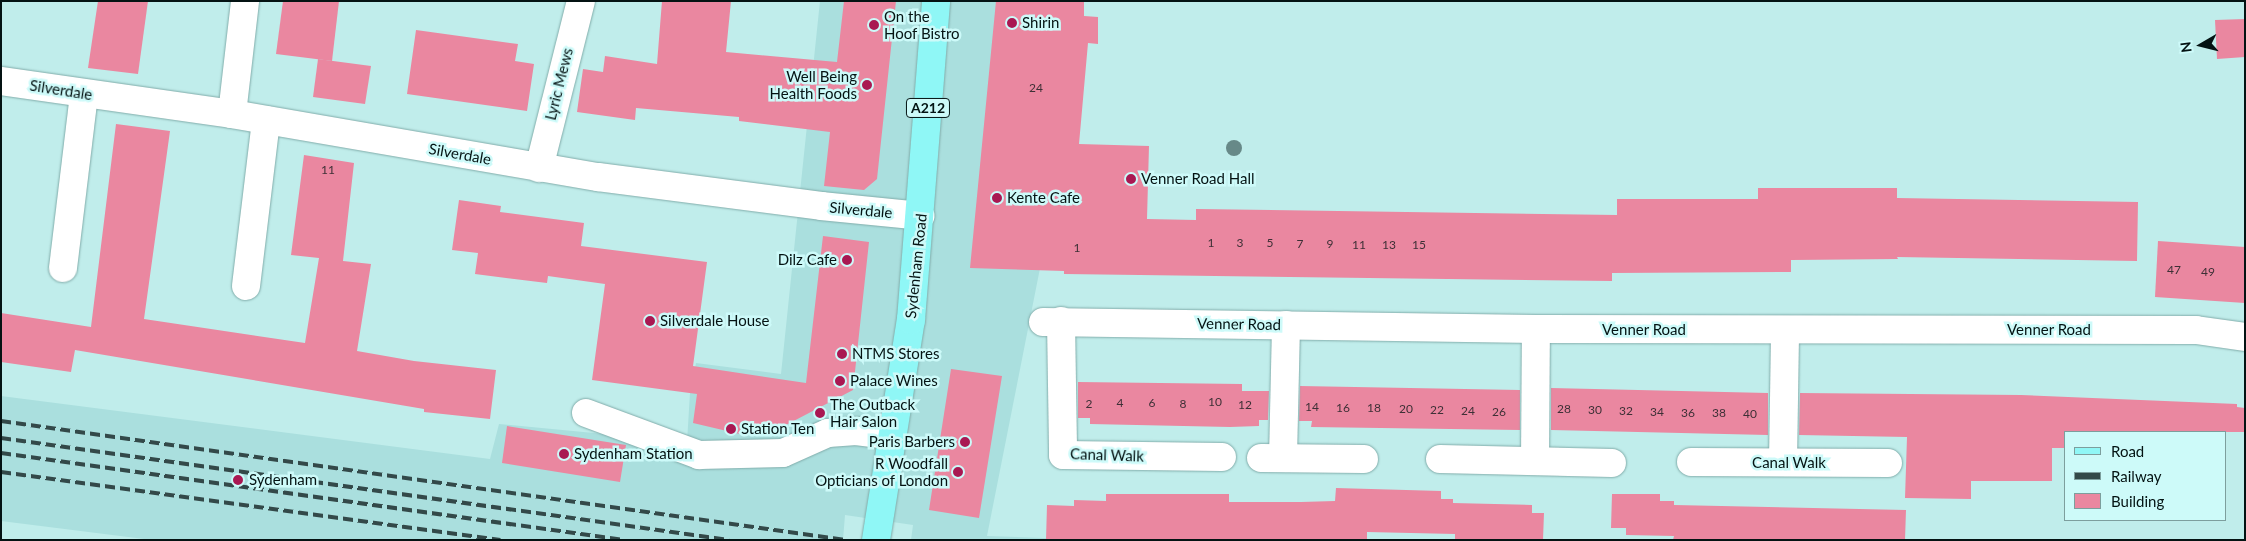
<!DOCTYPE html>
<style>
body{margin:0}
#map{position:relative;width:2246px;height:541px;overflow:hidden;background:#c0edeb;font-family:Lato,sans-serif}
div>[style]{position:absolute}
.built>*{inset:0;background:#aadfde}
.building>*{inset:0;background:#ea87a0}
.roads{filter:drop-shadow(0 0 1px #81acaa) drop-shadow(0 0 1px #81acaa)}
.street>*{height:28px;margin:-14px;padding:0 14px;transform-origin:14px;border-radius:14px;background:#fff}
.primary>*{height:28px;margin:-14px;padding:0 14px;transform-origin:14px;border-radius:14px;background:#8ff7f6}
.rail>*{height:4px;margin-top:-2px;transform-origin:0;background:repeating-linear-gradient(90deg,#334949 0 10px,transparent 0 15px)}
.trees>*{width:16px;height:16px;margin:-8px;border-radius:50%;background:#678988}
.dots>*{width:14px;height:14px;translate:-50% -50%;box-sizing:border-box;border:2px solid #cdfaf9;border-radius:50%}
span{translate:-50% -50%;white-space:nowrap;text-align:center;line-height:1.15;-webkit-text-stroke:5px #cdfaf9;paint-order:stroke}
.number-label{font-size:12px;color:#3e3036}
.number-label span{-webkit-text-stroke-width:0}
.shield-label span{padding:1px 4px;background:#cdfaf9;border:1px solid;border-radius:4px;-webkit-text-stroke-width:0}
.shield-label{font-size:14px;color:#041313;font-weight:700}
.poi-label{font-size:15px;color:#041313}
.left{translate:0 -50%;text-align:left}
.right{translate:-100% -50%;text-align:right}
.street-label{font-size:15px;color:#041313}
.frame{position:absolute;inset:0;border:2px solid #041313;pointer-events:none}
.legend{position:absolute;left:2064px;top:431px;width:162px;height:90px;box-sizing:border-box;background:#cdfaf9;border:1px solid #7d9e9d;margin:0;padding:6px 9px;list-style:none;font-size:15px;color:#041313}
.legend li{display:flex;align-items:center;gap:10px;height:25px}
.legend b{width:25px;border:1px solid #7d9e9d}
.north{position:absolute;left:2176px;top:20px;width:50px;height:50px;-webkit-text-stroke:4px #cdfaf9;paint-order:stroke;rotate:262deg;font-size:14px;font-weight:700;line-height:20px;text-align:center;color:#041313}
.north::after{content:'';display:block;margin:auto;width:18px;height:22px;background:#041313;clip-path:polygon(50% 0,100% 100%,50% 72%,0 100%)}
</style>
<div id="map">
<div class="built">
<i style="clip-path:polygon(820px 1px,1069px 1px,1065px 142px,987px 536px,1098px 540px,911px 540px,913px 525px,845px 515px,843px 540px,152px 540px,1px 521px,1px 396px,490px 459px,499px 424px,687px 442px,690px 393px,696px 363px,781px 374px)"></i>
</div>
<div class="building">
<i style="clip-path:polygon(98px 1px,148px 1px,138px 74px,88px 68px)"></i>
<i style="clip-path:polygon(283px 1px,339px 1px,332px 61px,276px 54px)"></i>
<i style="clip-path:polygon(662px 1px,731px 1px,726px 52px,837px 62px,844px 1px,896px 1px,877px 179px,864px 190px,824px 186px,830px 132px,739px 121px,739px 117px,636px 108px,635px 120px,577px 112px,583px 69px,603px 72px,605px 56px,657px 64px)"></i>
<i style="clip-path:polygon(996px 1px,1084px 1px,1084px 16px,1098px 17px,1098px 44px,1088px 43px,1079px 144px,1149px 146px,1147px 219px,1196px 220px,1196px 209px,1617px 215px,1617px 199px,1758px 199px,1758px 188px,1897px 188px,1897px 198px,2138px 202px,2137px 261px,1897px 257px,1898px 259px,1791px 260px,1791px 272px,1612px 273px,1612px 281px,1064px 274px,1064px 271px,970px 268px)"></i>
<i style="clip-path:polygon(2245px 19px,2245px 57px,2217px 59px,2215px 20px)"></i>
<i style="clip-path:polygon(416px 30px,518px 44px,515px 61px,534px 64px,527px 111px,407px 94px)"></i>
<i style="clip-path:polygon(318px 59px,371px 66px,365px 104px,313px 97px)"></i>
<i style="clip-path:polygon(116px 124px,170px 131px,144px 319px,305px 343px,319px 258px,291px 255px,304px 155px,354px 163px,343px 261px,371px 264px,357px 351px,414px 361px,496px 370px,490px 419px,424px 412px,424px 409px,75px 350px,71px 372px,1px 362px,1px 313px,91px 327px)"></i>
<i style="clip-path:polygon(459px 200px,501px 206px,500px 212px,584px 223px,581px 246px,707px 262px,693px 366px,806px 383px,823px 236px,869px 242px,853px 390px,786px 425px,744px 435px,693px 423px,697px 394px,592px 380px,605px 284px,548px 276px,547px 283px,475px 274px,478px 253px,452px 250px)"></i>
<i style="clip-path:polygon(2158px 241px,2245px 247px,2245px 303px,2155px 297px)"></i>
<i style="clip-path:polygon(951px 369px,1002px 376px,979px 518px,929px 510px)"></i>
<i style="clip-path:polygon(1078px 382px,1242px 384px,1242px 391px,1269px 391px,1268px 420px,1259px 420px,1259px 426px,1230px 427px,1090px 424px,1090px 418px,1078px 418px)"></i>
<i style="clip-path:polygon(1300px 386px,1520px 390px,1520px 430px,1311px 427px,1312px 421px,1299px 421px)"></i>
<i style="clip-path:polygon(1551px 388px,1768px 393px,1768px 435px,1551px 430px)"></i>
<i style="clip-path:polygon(1800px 393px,2021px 395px,2237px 404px,2237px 407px,2245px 408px,2245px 432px,2065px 432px,2065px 448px,2052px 448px,2052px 481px,1971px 481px,1971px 499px,1905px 498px,1907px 437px,1799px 435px)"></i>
<i style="clip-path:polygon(507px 426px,626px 445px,620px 482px,502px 463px)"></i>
<i style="clip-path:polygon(1336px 488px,1441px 491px,1441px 499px,1453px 499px,1453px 503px,1532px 505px,1532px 513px,1544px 513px,1543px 540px,1468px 540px,1455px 539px,1455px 534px,1367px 532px,1367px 540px,1046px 540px,1047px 505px,1074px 506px,1074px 500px,1106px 501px,1106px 494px,1229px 494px,1229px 502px,1301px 502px,1335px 501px)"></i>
<i style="clip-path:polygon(1612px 494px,1660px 494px,1660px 501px,1674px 501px,1674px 505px,1906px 510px,1905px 540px,1673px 540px,1674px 536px,1626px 535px,1626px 528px,1611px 528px)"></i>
</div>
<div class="roads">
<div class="street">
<i style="left:1px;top:81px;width:233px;rotate:8.1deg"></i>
<i style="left:232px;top:114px;width:371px;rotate:9.8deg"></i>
<i style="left:598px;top:177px;width:225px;rotate:7.4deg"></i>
<i style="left:821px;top:206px;width:100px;rotate:5.7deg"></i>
<i style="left:232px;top:114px;width:114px;rotate:-83.4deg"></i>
<i style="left:539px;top:168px;width:172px;rotate:-75.9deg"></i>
<i style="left:63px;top:268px;width:175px;rotate:-83.1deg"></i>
<i style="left:246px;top:286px;width:167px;rotate:-83.1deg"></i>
<i style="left:1061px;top:321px;width:134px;rotate:89.1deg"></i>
<i style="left:1063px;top:455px;width:159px;rotate:0.7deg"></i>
<i style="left:1043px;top:322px;width:493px;rotate:0.8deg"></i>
<i style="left:1536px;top:329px;width:660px;rotate:0.09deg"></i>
<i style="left:2196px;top:330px;width:49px;rotate:8.1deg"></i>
<i style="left:586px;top:413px;width:121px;rotate:20.4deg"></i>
<i style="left:699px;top:455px;width:84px;rotate:-1.4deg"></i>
<i style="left:783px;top:453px;width:49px;rotate:-24deg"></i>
<i style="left:828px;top:433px;width:28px;rotate:-4deg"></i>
<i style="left:856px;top:431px;width:35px;rotate:7deg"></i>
<i style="left:1261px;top:458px;width:103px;rotate:0.6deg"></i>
<i style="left:1283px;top:458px;width:133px;rotate:-88.7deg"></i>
<i style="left:1440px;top:459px;width:172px;rotate:1.3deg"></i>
<i style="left:1535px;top:461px;width:132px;rotate:-89.6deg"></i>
<i style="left:1691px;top:462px;width:197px;rotate:0.3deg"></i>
<i style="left:1783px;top:462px;width:131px;rotate:-89.1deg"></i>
</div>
<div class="primary">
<i style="left:876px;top:540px;width:223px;rotate:-81deg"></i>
<i style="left:911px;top:320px;width:320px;rotate:-85.5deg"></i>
</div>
</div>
<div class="rail">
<i style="left:1px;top:421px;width:853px;rotate:8.02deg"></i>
<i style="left:1px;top:438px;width:735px;rotate:7.98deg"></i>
<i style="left:1px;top:453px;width:629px;rotate:7.95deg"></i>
<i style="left:1px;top:472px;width:504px;rotate:7.76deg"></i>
</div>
<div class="trees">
<i style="left:1234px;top:148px"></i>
</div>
<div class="dots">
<i style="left:1012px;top:23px;background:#a91852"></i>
<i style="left:874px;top:25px;background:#a91852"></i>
<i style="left:867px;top:85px;background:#a91852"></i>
<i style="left:1131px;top:179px;background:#a91852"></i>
<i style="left:997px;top:198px;background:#a91852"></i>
<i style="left:847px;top:260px;background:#a91852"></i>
<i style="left:650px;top:321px;background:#a91852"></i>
<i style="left:842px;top:354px;background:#a91852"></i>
<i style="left:840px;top:381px;background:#a91852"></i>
<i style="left:820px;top:413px;background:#a91852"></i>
<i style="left:731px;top:429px;background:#a91852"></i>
<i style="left:965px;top:442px;background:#a91852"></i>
<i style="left:564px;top:454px;background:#a91852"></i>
<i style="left:958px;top:472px;background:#a91852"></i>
<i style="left:238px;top:480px;background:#a91852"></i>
</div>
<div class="number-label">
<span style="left:1036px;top:88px">24</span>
<span style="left:328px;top:170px">11</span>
<span style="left:1211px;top:243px">1</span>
<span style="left:1240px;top:243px">3</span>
<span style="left:1270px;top:243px">5</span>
<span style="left:1300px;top:244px">7</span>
<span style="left:1330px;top:244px">9</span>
<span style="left:1359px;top:245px">11</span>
<span style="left:1389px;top:245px">13</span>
<span style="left:1419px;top:245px">15</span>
<span style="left:1077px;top:248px">1</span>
<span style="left:2174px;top:270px">47</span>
<span style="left:2208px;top:272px">49</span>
<span style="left:1215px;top:402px">10</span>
<span style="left:1120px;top:403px">4</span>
<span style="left:1152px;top:403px">6</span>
<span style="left:1089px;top:404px">2</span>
<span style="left:1183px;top:404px">8</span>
<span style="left:1245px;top:405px">12</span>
<span style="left:1312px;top:407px">14</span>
<span style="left:1343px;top:408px">16</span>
<span style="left:1374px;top:408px">18</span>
<span style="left:1406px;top:409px">20</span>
<span style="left:1564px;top:409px">28</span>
<span style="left:1437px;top:410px">22</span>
<span style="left:1595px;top:410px">30</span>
<span style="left:1468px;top:411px">24</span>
<span style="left:1626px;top:411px">32</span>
<span style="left:1499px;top:412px">26</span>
<span style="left:1657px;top:412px">34</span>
<span style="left:1688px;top:413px">36</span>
<span style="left:1719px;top:413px">38</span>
<span style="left:1750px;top:414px">40</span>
</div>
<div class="shield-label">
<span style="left:928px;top:108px">A212</span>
</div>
<div class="poi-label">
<span class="left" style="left:884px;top:25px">On the<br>Hoof Bistro</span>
<span class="left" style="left:1022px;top:23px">Shirin</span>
<span class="right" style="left:857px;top:85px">Well Being<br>Health Foods</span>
<span class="left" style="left:1141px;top:179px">Venner Road Hall</span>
<span class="left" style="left:1007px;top:198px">Kente Cafe</span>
<span class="right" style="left:837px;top:260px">Dilz Cafe</span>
<span class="left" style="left:660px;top:321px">Silverdale House</span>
<span class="left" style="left:852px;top:354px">NTMS Stores</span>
<span class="left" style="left:850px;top:381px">Palace Wines</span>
<span class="left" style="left:830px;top:413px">The Outback<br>Hair Salon</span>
<span class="left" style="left:741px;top:429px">Station Ten</span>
<span class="right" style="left:955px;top:442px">Paris Barbers</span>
<span class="left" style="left:574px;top:454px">Sydenham Station</span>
<span class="right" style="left:948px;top:472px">R Woodfall<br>Opticians of London</span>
<span class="left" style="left:249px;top:480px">Sydenham</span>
</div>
<div class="street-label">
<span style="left:559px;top:84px;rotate:-76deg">Lyric Mews</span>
<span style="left:61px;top:90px;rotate:9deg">Silverdale</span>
<span style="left:460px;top:154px;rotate:10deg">Silverdale</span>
<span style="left:861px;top:210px;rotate:5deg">Silverdale</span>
<span style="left:916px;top:266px;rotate:-84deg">Sydenham Road</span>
<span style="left:1239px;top:324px;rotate:1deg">Venner Road</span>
<span style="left:1644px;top:330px">Venner Road</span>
<span style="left:2049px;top:330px">Venner Road</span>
<span style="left:1107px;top:455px;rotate:2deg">Canal Walk</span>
<span style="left:1789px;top:463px">Canal Walk</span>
</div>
<div class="frame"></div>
<ul class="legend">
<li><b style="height:6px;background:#8ff7f6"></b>Road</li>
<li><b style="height:6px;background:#334949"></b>Railway</li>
<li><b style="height:14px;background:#ea87a0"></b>Building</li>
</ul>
<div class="north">N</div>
</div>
